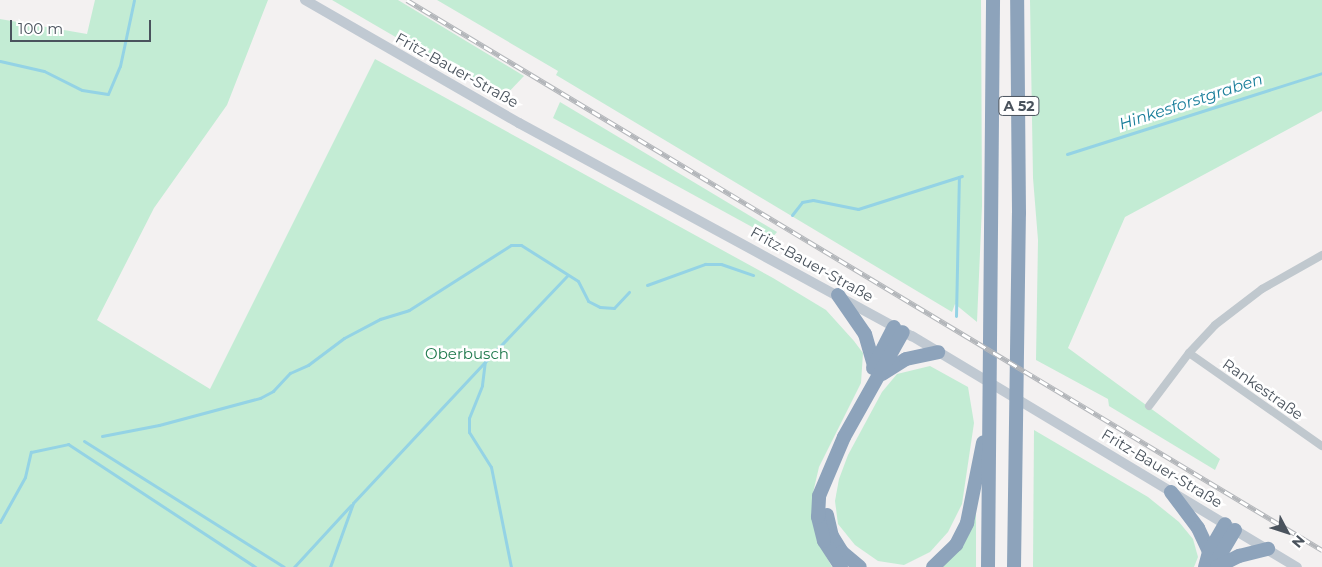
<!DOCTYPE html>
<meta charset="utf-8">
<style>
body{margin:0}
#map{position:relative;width:1322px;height:567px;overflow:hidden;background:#f3f1f1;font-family:Montserrat,sans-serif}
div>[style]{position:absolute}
.green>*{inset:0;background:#c3ecd4}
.stream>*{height:3px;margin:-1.5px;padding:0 1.5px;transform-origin:1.5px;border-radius:1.5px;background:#94d3e5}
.minor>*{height:8px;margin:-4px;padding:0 4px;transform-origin:4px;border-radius:4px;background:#c0c8ce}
.secondary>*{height:10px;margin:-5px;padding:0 5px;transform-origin:5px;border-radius:5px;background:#c0c9d2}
.motorway>*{height:14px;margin:-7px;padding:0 7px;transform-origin:7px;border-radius:7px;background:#8da3bb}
.rail>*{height:5px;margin-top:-2.5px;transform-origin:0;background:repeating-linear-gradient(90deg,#fff 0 9px,#b3b6ba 0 18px);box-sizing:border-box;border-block:1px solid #b3b6ba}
span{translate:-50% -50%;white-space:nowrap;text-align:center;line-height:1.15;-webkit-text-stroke:5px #fff;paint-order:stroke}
.shield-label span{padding:1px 4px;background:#fff;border:1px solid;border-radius:4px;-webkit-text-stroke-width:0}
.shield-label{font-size:14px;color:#4a535d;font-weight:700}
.street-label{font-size:15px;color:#4a535d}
.park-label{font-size:15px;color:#1f794d}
.water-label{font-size:16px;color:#187d9a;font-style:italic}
.north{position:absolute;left:1262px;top:507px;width:50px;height:50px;-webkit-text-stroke:4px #fff;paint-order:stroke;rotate:130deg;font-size:14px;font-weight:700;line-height:20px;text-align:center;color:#4a535d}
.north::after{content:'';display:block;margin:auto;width:18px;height:22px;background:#4a535d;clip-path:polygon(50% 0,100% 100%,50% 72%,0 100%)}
.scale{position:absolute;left:10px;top:20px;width:141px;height:22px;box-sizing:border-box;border:2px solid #4a535d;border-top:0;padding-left:6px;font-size:15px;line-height:18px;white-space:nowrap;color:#4a535d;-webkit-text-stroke:4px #fff;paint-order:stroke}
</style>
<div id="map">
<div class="green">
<i style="clip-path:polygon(95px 0,268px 0,227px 105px,154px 208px,97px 320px,210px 389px,375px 59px,773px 278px,826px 310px,854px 341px,863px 353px,861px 383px,819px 467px,813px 493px,817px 540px,832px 567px,0 567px,0 19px,87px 34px)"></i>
<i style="clip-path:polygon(332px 0,398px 0,524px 76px,502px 99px)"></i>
<i style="clip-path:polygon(437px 0,981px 0,982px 206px,977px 322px,955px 304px,952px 312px,556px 75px,558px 71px)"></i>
<i style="clip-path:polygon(1030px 0,1322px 0,1322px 111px,1125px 217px,1068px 348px,1220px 459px,1215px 470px,1109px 406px,1108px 399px,1036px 360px,1038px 240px,1033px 178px)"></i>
<i style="clip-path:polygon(560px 102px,777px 232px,772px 238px,553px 118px)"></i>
<i style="clip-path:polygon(930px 366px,968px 387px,974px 423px,962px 504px,948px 532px,930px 552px,904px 565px,878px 561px,855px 545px,838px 524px,835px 501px,839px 479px,848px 455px,882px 392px,897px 374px)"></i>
<i style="clip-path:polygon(1034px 430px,1148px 497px,1179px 522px,1193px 539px,1198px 557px,1194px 567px,1033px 567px)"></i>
<i style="clip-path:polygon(976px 508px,976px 567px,943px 567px,964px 540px)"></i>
</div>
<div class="stream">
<i style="left:0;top:61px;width:45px;rotate:12.8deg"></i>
<i style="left:44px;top:71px;width:42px;rotate:26.6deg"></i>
<i style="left:82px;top:90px;width:26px;rotate:9deg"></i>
<i style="left:108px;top:94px;width:30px;rotate:-67deg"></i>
<i style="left:120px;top:66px;width:67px;rotate:-78deg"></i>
<i style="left:1067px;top:154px;width:268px;rotate:-17.6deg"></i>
<i style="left:792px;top:215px;width:16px;rotate:-52deg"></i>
<i style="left:802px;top:202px;width:11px;rotate:-10deg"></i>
<i style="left:813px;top:200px;width:46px;rotate:11.3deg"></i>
<i style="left:858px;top:209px;width:109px;rotate:-17.6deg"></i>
<i style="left:647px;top:285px;width:62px;rotate:-19.9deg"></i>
<i style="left:705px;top:264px;width:16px"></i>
<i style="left:721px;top:264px;width:34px;rotate:19deg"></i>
<i style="left:956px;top:316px;width:139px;rotate:-88.8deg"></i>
<i style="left:102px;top:436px;width:58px;rotate:-10.9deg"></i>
<i style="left:159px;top:425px;width:105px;rotate:-15deg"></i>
<i style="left:260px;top:398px;width:15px;rotate:-28deg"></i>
<i style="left:273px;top:391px;width:25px;rotate:-47deg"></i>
<i style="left:290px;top:373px;width:20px;rotate:-24deg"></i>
<i style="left:308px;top:365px;width:45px;rotate:-36.9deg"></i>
<i style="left:344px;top:338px;width:41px;rotate:-27.8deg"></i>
<i style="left:380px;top:319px;width:30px;rotate:-17deg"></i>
<i style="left:409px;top:310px;width:121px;rotate:-32.5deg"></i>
<i style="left:511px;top:245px;width:10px"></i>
<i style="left:521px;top:245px;width:67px;rotate:32.3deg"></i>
<i style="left:578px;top:281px;width:22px;rotate:63deg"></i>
<i style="left:588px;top:301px;width:13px;rotate:27deg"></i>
<i style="left:600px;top:307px;width:14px;rotate:4deg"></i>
<i style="left:614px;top:308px;width:22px;rotate:-47deg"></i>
<i style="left:84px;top:441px;width:236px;rotate:32.2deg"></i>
<i style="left:0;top:522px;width:51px;rotate:-60.9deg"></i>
<i style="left:25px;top:477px;width:26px;rotate:-77deg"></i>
<i style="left:31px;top:452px;width:38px;rotate:-12deg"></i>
<i style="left:68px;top:444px;width:224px;rotate:33.3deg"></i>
<i style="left:294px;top:567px;width:84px;rotate:-47.4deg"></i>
<i style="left:330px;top:567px;width:68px;rotate:-70.2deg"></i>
<i style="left:353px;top:503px;width:192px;rotate:-46.9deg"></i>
<i style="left:511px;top:567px;width:102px;rotate:-101.3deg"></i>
<i style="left:491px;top:467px;width:41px;rotate:-122.2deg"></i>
<i style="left:469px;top:432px;width:14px;rotate:-90deg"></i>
<i style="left:469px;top:418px;width:35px;rotate:-68deg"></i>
<i style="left:482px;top:385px;width:23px;rotate:-83deg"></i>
<i style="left:485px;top:362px;width:119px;rotate:-46.4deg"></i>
</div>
<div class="minor">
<i style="left:1189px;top:353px;width:162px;rotate:35deg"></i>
<i style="left:1149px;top:406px;width:66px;rotate:-53deg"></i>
<i style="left:1189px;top:353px;width:38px;rotate:-47deg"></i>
<i style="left:1215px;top:325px;width:59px;rotate:-37.5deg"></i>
<i style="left:1262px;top:289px;width:69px;rotate:-29.5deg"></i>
</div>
<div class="secondary">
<i style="left:305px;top:0;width:247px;rotate:29.9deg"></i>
<i style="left:519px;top:123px;width:447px;rotate:28.5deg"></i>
<i style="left:912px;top:336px;width:449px;rotate:31deg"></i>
</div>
<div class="motorway">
<i style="left:838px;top:295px;width:47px;rotate:55.3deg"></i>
<i style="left:865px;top:334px;width:33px;rotate:74deg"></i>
<i style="left:873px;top:368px;width:46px;rotate:-62.9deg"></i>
<i style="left:882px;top:374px;width:28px;rotate:-32deg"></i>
<i style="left:906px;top:359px;width:33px;rotate:-12deg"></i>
<i style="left:1171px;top:492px;width:45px;rotate:53.1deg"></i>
<i style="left:1198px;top:528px;width:26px;rotate:65deg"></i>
<i style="left:827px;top:515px;width:22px;rotate:77deg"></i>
<i style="left:832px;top:536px;width:19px;rotate:58deg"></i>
<i style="left:842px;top:552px;width:23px;rotate:40deg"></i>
<i style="left:841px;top:567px;width:31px;rotate:-123deg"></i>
<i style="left:824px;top:541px;width:25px;rotate:-104deg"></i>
<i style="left:818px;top:517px;width:21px;rotate:-87deg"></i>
<i style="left:819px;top:496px;width:64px;rotate:-67deg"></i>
<i style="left:844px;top:437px;width:120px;rotate:-60.7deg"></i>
<i style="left:933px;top:567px;width:32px;rotate:-44deg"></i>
<i style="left:956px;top:545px;width:25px;rotate:-63deg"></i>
<i style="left:967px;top:523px;width:82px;rotate:-78.7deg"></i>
<i style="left:988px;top:567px;width:567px;rotate:-89.49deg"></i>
<i style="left:1014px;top:567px;width:354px;rotate:-89.2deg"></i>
<i style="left:1019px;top:213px;width:213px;rotate:-90.5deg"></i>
<i style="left:1205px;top:567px;width:16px;rotate:-75deg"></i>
<i style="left:1209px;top:552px;width:32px;rotate:-60deg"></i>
<i style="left:1213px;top:567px;width:43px;rotate:-59.3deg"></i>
<i style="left:1217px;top:567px;width:25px;rotate:-27deg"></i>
<i style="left:1239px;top:556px;width:30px;rotate:-14deg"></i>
</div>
<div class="rail">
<i style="left:407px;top:0;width:1068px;rotate:31.01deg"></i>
</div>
<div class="shield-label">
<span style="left:1019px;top:106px">A 52</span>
</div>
<div class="street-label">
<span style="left:457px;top:70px;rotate:29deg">Fritz-Bauer-Straße</span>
<span style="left:812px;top:264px;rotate:29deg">Fritz-Bauer-Straße</span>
<span style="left:1263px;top:389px;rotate:35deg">Rankestraße</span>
<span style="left:1162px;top:468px;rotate:31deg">Fritz-Bauer-Straße</span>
</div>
<div class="park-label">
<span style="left:467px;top:354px">Oberbusch</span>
</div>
<div class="water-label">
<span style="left:1191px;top:102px;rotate:-18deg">Hinkesforstgraben</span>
</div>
<div class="north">N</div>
<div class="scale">100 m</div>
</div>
